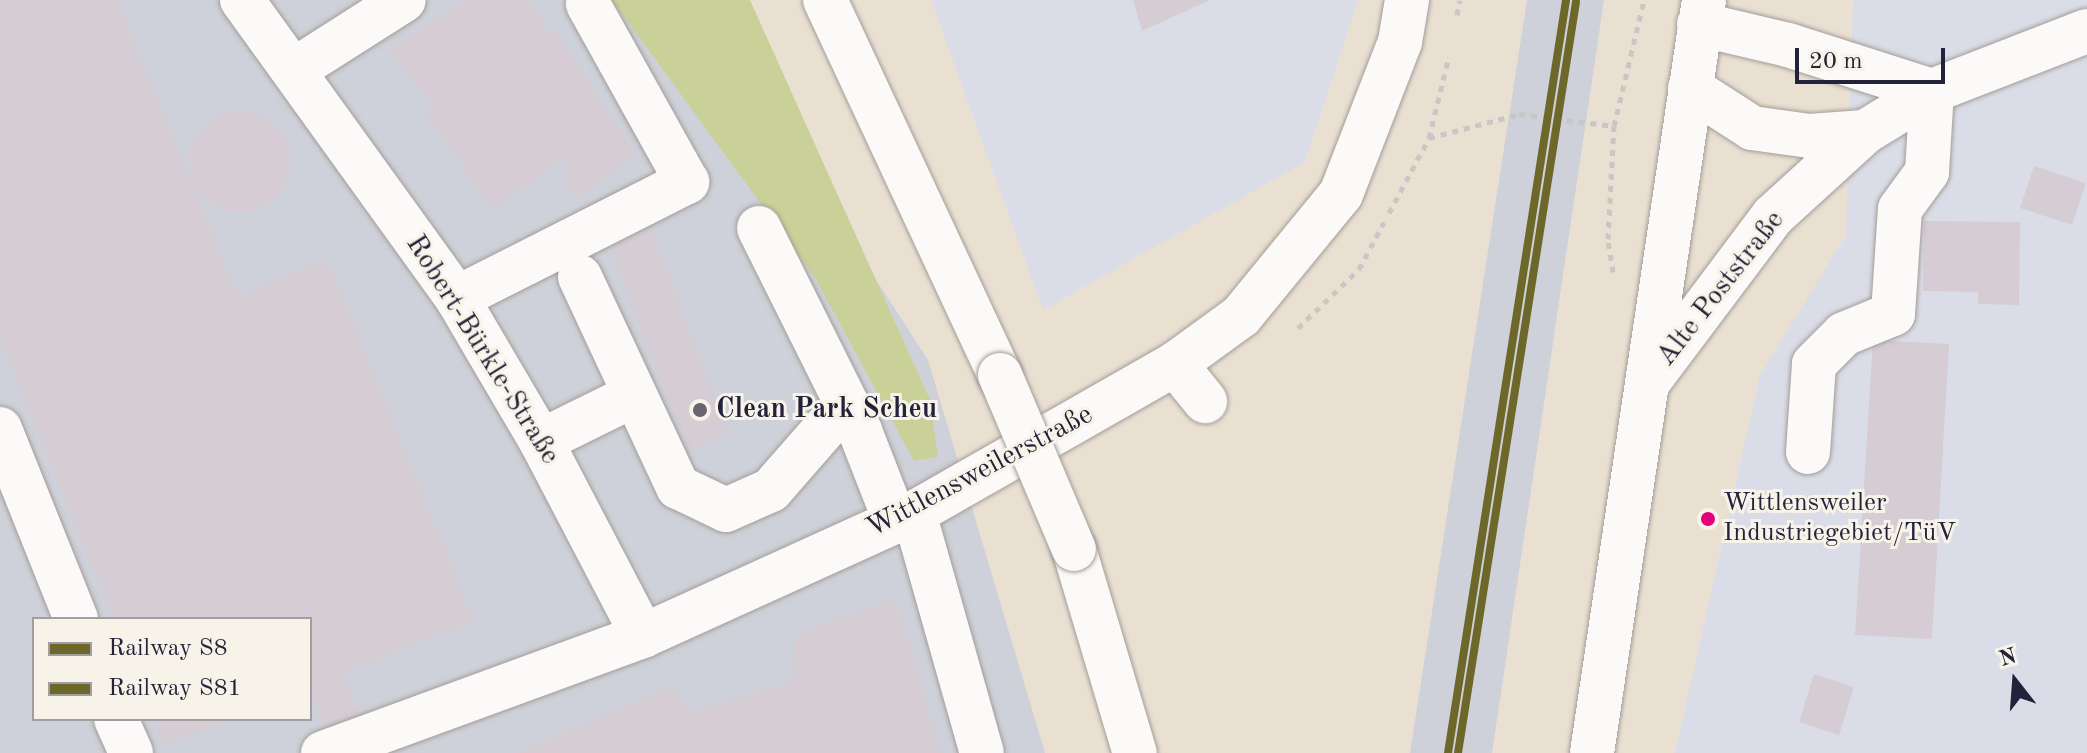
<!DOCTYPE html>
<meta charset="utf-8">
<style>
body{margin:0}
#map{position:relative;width:2087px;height:753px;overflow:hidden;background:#eae0d2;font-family:"Old Standard TT",serif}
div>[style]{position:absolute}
.built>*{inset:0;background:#dadde8}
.industrial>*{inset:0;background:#ced1d9}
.green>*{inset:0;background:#cad198}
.building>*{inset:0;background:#d6ccd3}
.round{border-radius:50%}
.path>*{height:5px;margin-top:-2.5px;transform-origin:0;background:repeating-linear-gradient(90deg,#c9c6c5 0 6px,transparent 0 12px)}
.roads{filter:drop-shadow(0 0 2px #a49d99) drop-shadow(0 0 2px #a49d99)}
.minor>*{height:44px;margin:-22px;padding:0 22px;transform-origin:22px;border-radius:22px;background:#fcfaf8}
.major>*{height:44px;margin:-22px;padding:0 22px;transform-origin:22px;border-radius:22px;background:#fcfaf8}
.bridges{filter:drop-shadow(0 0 2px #a49d99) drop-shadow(0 0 2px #a49d99)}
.major-bridge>*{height:44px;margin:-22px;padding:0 22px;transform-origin:22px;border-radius:22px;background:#fcfaf8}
.rail-1>*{height:8px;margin:-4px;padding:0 4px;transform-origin:4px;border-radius:4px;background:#6d682a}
.rail-2>*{height:8px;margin:-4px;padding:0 4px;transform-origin:4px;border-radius:4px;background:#6d682a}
.dots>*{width:22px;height:22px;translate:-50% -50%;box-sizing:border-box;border:4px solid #f7f3e8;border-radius:50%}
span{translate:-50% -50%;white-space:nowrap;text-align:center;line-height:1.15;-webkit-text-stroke:6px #f7f3e8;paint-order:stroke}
.bus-label{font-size:26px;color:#22223b}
.left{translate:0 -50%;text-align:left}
.street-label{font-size:28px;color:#22223b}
.poi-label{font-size:28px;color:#22223b;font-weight:700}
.legend{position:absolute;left:32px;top:617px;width:280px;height:104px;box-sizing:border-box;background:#f7f3e8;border:2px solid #a29fa3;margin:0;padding:10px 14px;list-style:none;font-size:24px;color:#22223b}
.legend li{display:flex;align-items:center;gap:16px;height:40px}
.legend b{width:40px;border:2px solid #a29fa3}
.north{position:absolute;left:1975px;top:641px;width:80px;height:80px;-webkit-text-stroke:6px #f7f3e8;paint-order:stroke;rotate:343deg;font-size:22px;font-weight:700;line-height:32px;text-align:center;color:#22223b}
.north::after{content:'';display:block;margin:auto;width:28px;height:36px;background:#22223b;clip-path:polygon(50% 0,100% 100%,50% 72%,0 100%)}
.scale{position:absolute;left:1795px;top:48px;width:150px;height:36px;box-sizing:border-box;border:4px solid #22223b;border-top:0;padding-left:10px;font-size:24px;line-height:28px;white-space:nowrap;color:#22223b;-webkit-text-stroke:6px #f7f3e8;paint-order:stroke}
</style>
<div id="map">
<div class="built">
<i style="clip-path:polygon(931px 0,1358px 0,1305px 162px,1043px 310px)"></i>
<i style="clip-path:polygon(1853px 0,2087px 0,2087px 753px,1675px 753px,1760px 375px,1846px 235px)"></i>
</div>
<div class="industrial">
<i style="clip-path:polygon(evenodd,0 0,695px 0,928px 360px,1045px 753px,0 753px,0 0,34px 619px,310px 619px,310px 719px,34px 719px,34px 619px)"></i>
<i style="clip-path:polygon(1527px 0,1604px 0,1492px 753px,1410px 753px)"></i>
</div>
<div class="green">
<i style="clip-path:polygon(612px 0,750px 0,930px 400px,938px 457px,914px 461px,815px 278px)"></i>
</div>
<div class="building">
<i style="clip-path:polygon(0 0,117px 0,238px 296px,327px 259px,474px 621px,344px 672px,376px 753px,336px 753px,310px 688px,310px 619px,114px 619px,0 340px)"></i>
<i style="clip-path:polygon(466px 0,529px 0,548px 32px,556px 30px,635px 156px,579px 197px,567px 193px,568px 161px,556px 163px,492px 211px,425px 112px,433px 106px,390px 50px)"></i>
<i style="clip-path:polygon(1133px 0,1210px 0,1142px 31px)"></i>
<i class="round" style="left:189px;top:110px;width:102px;height:102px"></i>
<i style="clip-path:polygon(2034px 166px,2086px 183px,2072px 225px,2020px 208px)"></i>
<i style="clip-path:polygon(1924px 221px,2020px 222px,2019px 305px,1978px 304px,1978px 292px,1923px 291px)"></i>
<i style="clip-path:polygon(652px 231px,728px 434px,688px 450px,610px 247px)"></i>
<i style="clip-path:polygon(1873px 340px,1949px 344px,1932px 639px,1855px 635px)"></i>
<i style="clip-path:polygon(895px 597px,942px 753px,517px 753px,673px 686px,689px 713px,794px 680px,795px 636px)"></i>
<i style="clip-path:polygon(1814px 674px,1854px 687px,1839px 735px,1799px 722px)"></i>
<i style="clip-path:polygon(154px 719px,230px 719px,165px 746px)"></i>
</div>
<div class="path">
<i style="left:1457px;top:15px;width:15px;rotate:-79deg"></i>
<i style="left:1429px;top:138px;width:93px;rotate:-14.9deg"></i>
<i style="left:1519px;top:114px;width:96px;rotate:7.2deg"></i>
<i style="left:1614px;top:126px;width:130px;rotate:-76.6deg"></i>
<i style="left:1389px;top:213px;width:85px;rotate:-61.9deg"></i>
<i style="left:1429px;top:138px;width:84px;rotate:-76.3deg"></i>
<i style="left:1613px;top:272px;width:33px;rotate:-99deg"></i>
<i style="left:1608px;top:239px;width:113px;rotate:-87deg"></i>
<i style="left:1298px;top:328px;width:85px;rotate:-44deg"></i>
<i style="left:1359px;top:269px;width:53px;rotate:-62deg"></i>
</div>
<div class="roads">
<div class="minor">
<i style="left:242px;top:0;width:367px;rotate:54.2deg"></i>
<i style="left:457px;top:298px;width:166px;rotate:59.6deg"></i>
<i style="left:541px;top:441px;width:220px;rotate:62.4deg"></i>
<i style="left:1699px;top:24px;width:91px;rotate:13.3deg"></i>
<i style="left:1788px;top:45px;width:151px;rotate:17.7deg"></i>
<i style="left:294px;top:70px;width:130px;rotate:-32.5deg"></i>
<i style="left:1690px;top:88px;width:74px;rotate:32.8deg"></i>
<i style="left:1752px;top:128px;width:58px;rotate:8deg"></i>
<i style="left:1809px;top:136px;width:56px;rotate:-4.1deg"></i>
<i style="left:759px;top:228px;width:227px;rotate:63.5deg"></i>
<i style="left:860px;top:431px;width:97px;rotate:68.7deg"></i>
<i style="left:580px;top:277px;width:232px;rotate:65deg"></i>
<i style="left:678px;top:487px;width:53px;rotate:25.6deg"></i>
<i style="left:726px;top:510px;width:49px;rotate:-24deg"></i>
<i style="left:771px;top:490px;width:114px;rotate:-48.9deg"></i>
<i style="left:457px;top:298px;width:258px;rotate:-26.8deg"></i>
<i style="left:687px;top:182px;width:204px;rotate:-119.1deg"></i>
<i style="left:1175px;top:364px;width:48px;rotate:51deg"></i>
<i style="left:1649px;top:381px;width:206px;rotate:-53.1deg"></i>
<i style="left:1773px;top:216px;width:125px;rotate:-42.4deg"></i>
<i style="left:1865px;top:132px;width:79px;rotate:-31.5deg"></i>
<i style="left:1932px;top:91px;width:166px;rotate:-21.2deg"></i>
<i style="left:0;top:429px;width:205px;rotate:68.2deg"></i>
<i style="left:541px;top:441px;width:104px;rotate:-26.3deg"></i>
<i style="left:1808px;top:452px;width:88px;rotate:-86.1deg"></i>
<i style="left:1814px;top:364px;width:42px;rotate:-45deg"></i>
<i style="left:1844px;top:334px;width:53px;rotate:-22.2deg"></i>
<i style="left:1893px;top:314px;width:105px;rotate:-86.2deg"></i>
<i style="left:1900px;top:209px;width:46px;rotate:-53.9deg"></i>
<i style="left:1927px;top:172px;width:81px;rotate:-86.5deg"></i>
<i style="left:914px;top:513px;width:249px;rotate:74.2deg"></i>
<i style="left:116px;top:719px;width:37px;rotate:66deg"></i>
<i style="left:323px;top:753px;width:341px;rotate:-20.1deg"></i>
<i style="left:643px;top:636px;width:298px;rotate:-24.4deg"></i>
<i style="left:914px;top:513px;width:301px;rotate:-29.7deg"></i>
<i style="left:1175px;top:364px;width:82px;rotate:-36deg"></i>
<i style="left:1241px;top:316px;width:158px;rotate:-50.7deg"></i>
<i style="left:1341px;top:194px;width:163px;rotate:-68.8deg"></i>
<i style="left:1400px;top:42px;width:43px;rotate:-80.5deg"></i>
<i style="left:1592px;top:753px;width:761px;rotate:-81.54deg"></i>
</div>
<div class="major">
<i style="left:825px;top:0;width:414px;rotate:65deg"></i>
<i style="left:1074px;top:549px;width:213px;rotate:73.4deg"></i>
</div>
</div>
<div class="bridges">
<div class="major-bridge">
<i style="left:1000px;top:375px;width:189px;rotate:67deg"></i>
</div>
</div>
<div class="rail-1">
<i style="left:1448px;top:753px;width:762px;rotate:-81.09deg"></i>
</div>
<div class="rail-2">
<i style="left:1458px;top:753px;width:760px;rotate:-81.07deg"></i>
</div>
<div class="dots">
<i style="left:700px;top:410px;background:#686470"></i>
<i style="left:1708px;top:519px;background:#e5007d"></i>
</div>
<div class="bus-label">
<span class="left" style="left:1723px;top:519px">Wittlensweiler<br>Industriegebiet/TüV</span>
</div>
<div class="street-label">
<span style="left:1721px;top:289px;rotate:-52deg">Alte Poststraße</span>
<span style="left:482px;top:350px;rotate:58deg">Robert-Bürkle-Straße</span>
<span style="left:980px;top:472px;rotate:-28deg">Wittlensweilerstraße</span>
</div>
<div class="poi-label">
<span class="left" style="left:716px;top:410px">Clean Park Scheu</span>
</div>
<ul class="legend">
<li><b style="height:10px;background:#6d682a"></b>Railway S8</li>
<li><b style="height:10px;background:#6d682a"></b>Railway S81</li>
</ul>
<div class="north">N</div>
<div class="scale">20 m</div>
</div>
